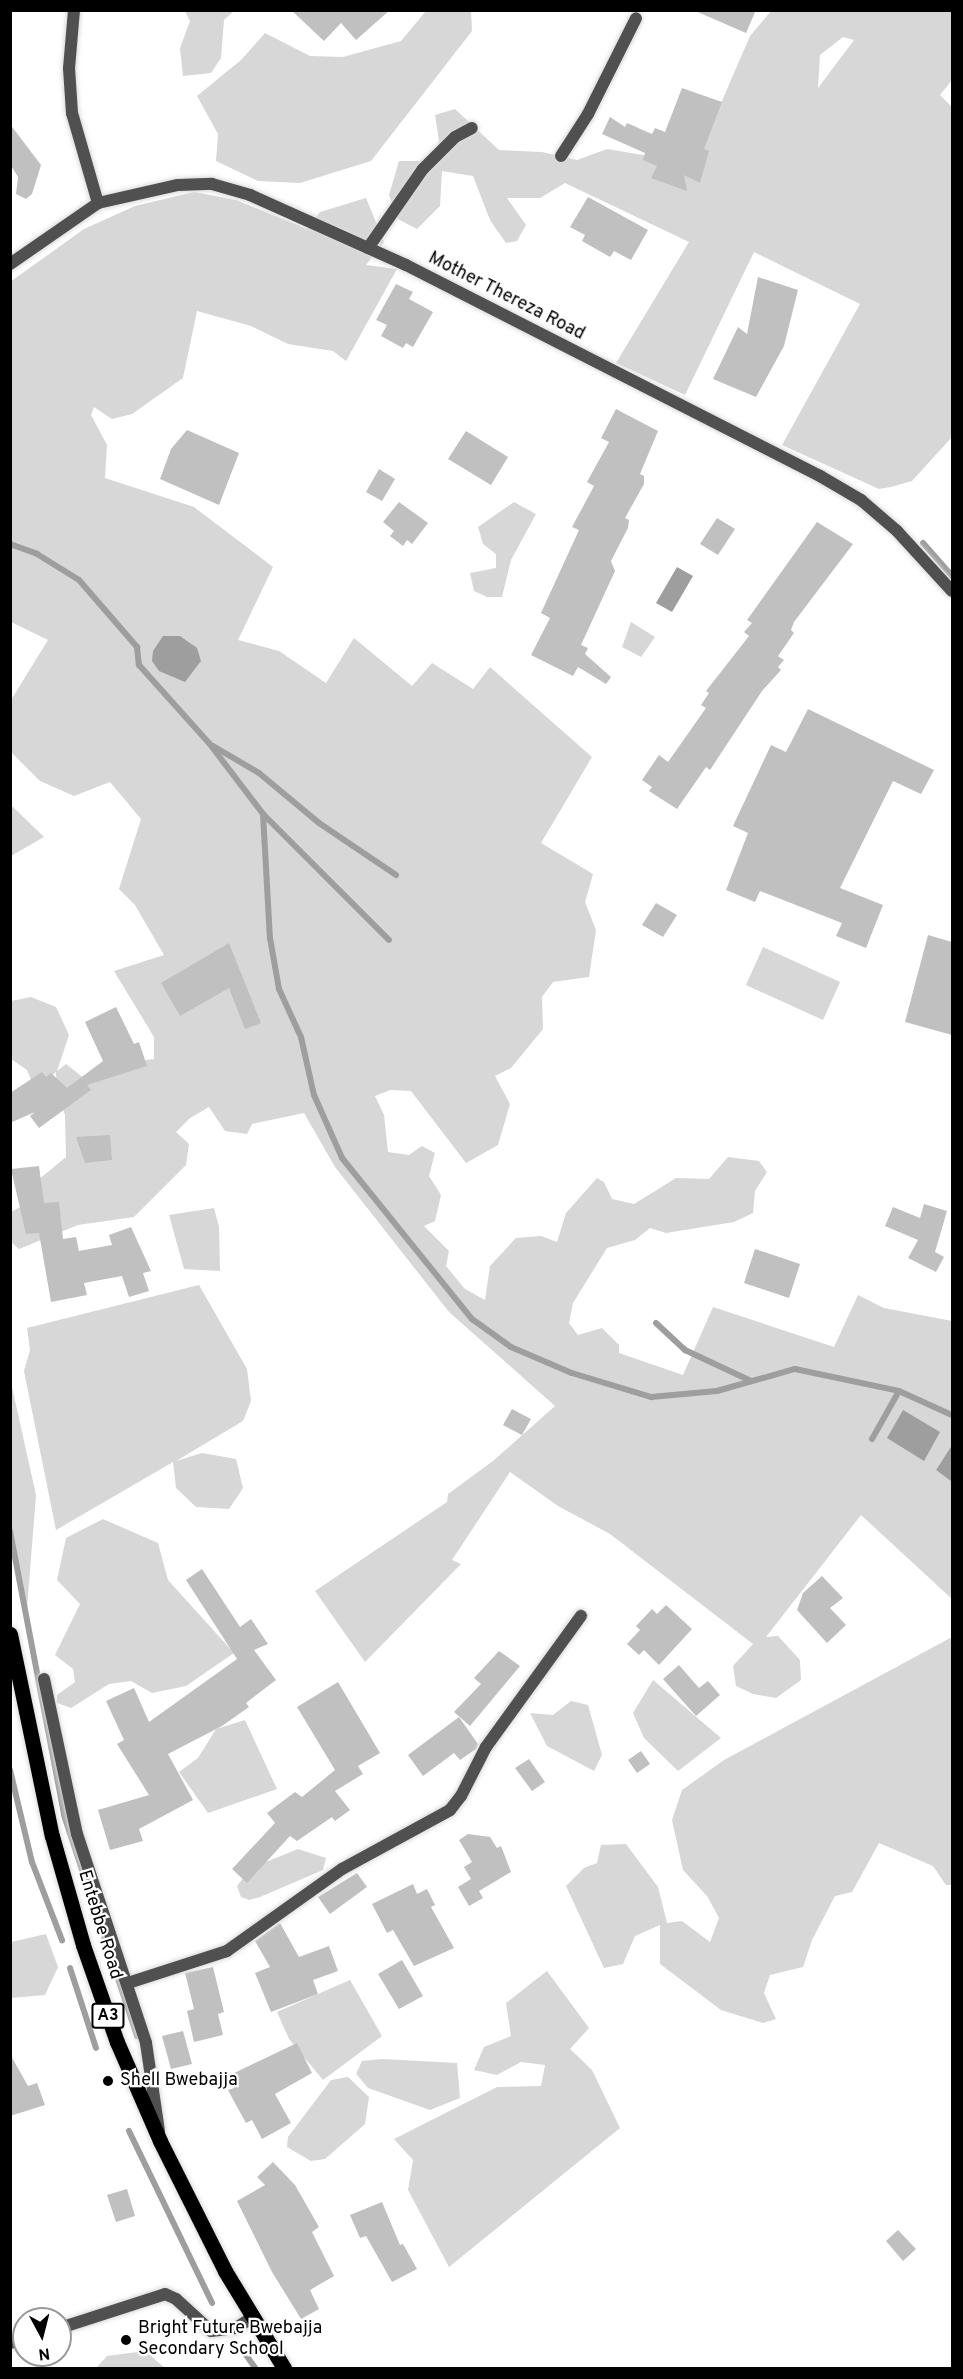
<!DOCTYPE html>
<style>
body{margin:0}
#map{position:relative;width:963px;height:2379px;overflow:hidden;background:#fff;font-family:Overpass,sans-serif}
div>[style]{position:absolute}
.green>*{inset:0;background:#d7d7d7}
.water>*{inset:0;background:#9e9e9e}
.stream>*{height:6px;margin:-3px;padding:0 3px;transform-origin:3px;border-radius:3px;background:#9e9e9e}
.building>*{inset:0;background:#c0c0c0}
.roads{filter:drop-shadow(0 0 2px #dbdbdb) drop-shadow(0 0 2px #dbdbdb)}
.minor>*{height:12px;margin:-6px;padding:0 6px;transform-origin:6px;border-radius:6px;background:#505050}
.tertiary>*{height:12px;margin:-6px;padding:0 6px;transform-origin:6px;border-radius:6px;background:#505050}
.primary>*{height:15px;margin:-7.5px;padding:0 7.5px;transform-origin:7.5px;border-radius:7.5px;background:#000}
.dots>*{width:16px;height:16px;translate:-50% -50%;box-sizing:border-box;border:3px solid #fff;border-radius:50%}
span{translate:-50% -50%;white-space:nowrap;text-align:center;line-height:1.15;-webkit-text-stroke:4.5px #fff;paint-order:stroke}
.shield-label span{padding:2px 4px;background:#fff;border:2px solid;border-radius:4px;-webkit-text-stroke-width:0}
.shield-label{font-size:16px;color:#000;font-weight:700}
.street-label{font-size:18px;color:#000}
.poi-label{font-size:18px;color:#000}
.left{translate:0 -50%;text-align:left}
.frame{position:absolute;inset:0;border:12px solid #000;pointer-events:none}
.north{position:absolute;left:12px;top:2307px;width:60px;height:60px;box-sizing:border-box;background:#fff;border:2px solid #999;border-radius:50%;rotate:173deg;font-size:16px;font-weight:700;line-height:24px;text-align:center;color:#000}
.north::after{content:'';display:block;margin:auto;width:21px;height:27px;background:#000;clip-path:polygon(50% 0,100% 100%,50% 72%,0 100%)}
</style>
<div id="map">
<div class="green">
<i style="clip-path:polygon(185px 11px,234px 11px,224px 20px,221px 58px,211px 73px,183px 76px,180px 48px,190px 21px)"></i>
<i style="clip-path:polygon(426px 11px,471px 11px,472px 31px,371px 161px,300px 183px,258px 181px,216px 161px,218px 134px,197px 96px,241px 60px,265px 33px,310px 56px,343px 57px,401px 41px)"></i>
<i style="clip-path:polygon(evenodd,771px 11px,952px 11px,952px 80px,940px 95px,952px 107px,952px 437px,912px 481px,891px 487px,879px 489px,782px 445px,860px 304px,754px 252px,685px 395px,616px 363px,689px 242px,565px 183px,540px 198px,507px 198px,526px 225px,517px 241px,506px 243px,490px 220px,473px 176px,442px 171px,440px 206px,417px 229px,398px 219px,389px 195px,399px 161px,425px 161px,440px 148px,435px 115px,455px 109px,499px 150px,542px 152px,577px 160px,607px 149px,649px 156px,718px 110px,750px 36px,771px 11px,843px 37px,854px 40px,818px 88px,820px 55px,843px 37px)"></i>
<i style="clip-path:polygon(194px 192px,236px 200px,307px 229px,320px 212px,366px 198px,384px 242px,366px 265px,397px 269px,346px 361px,333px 351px,288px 344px,251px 326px,197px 311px,183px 378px,132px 414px,112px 419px,94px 407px,91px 415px,107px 445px,105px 478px,194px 507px,273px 567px,238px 640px,279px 651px,326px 683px,354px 638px,412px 686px,432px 663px,473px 689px,490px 667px,592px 757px,541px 843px,593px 874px,585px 902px,596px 930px,589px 977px,553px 982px,542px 997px,543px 1029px,511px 1068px,495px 1076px,510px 1104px,498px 1145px,466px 1163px,411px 1091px,390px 1090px,375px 1096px,384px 1115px,388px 1152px,409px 1155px,422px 1146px,435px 1153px,429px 1176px,441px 1195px,435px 1221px,424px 1226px,449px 1251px,446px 1266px,465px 1289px,485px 1300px,490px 1266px,516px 1238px,541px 1236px,557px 1242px,566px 1213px,597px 1178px,604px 1182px,612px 1199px,634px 1204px,676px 1178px,709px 1179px,728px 1157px,759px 1161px,767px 1172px,755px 1191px,753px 1213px,734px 1222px,666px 1233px,650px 1228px,635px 1240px,607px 1248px,573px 1303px,569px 1323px,578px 1335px,602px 1328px,619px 1345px,619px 1353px,683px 1375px,713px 1307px,834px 1347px,858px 1295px,884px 1308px,952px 1321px,952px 1445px,936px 1470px,952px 1482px,952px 1599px,861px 1515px,766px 1637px,778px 1636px,800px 1660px,801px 1680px,776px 1698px,753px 1694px,736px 1686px,733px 1666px,753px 1644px,610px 1534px,558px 1506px,510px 1472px,452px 1560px,461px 1564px,365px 1662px,315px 1591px,447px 1502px,448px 1494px,493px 1461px,555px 1406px,449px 1312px,335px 1167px,304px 1113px,252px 1124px,247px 1134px,225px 1131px,209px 1107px,190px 1118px,176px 1132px,189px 1144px,186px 1165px,134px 1217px,78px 1225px,19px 1249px,11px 1242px,11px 1212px,22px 1206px,26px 1190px,66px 1157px,65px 1115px,57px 1094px,56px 1072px,42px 1085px,31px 1080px,27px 1070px,11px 1059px,11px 1001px,31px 997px,56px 1007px,69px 1035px,57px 1071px,66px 1064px,85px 1079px,129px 1062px,154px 1059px,154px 1037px,114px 971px,164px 955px,135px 905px,119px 889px,141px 819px,110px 782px,74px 796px,40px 781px,12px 753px,11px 745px,11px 700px,48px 640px,11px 622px,10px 282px,84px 229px,135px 206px)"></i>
<i style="clip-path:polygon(514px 502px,536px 514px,511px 560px,502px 597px,487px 597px,474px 591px,470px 573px,496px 568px,496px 554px,483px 544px,478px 527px)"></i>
<i style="clip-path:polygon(631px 622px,655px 637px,641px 657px,622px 647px)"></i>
<i style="clip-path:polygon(11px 805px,44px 837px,11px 856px,10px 856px)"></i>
<i style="clip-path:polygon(763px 947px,840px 982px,823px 1020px,746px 985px)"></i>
<i style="clip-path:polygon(214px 1208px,219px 1227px,220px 1271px,184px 1269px,169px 1215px)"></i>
<i style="clip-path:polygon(199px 1285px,247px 1369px,251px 1401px,243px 1421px,176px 1461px,202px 1453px,236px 1459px,243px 1488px,229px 1509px,196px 1507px,176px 1488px,173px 1462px,56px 1530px,24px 1371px,30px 1350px,27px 1328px)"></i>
<i style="clip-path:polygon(10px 1378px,36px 1495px,27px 1609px,11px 1531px)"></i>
<i style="clip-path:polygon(103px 1519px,158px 1543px,168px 1580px,234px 1653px,186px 1686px,152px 1693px,131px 1681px,109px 1684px,71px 1708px,57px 1703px,57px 1695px,75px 1682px,73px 1669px,55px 1655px,80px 1604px,57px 1580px,66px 1538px)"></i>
<i style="clip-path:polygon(952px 1637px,952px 1885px,946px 1885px,933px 1866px,879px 1843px,852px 1892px,835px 1896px,812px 1940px,803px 1967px,770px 1975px,764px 1993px,776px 2019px,763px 2023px,721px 2010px,660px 1964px,660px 1925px,635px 1936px,623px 1964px,604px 1968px,566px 1886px,584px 1868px,597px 1863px,601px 1845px,626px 1844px,658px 1887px,667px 1923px,682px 1921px,710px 1942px,719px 1918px,707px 1896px,683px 1870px,672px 1820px,682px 1790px,724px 1760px)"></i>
<i style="clip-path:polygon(653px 1680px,721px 1738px,678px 1771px,644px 1738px,633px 1713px)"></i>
<i style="clip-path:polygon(571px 1701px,588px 1705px,602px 1755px,594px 1771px,547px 1746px,530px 1713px,553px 1715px)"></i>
<i style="clip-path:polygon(245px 1720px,277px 1789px,208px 1813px,179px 1772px,198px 1758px,216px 1729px)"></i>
<i style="clip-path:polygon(298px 1849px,326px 1858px,323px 1870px,260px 1897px,249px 1900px,241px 1897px,237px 1886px,251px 1868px)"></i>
<i style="clip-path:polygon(46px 1934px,58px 1967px,45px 1995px,11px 1998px,11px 1942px)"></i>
<i style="clip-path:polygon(547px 1971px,589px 2028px,570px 2049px,592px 2070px,620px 2128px,449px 2267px,408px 2190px,413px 2160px,394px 2139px,497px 2087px,541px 2086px,545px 2065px,521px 2062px,497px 2075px,474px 2070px,484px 2047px,511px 2036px,506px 2003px)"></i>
<i style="clip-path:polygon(350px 1980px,382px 2036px,323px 2080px,289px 2039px,277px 2012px)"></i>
<i style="clip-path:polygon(382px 2059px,457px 2063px,460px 2098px,430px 2110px,368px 2088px,356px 2074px,362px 2061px)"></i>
<i style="clip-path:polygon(348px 2077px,369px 2097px,365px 2124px,325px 2159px,311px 2161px,287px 2147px,288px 2137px,331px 2080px)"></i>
<i style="clip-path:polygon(145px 2351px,165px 2368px,96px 2368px,107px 2356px)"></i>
</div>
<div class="water">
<i style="clip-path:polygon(677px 567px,693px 576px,672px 612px,656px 603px)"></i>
<i style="clip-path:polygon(163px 636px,180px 636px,197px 648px,201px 661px,185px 682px,159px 671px,152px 661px,153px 651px)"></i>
<i style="clip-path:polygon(903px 1410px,940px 1432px,924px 1461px,887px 1438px)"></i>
<i style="clip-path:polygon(952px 1445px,952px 1482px,936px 1470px)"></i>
</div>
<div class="stream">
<i style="left:923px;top:543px;width:44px;rotate:48.7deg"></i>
<i style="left:10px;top:544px;width:29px;rotate:20deg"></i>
<i style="left:37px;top:554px;width:49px;rotate:31.8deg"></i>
<i style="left:79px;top:580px;width:89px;rotate:49.1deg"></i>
<i style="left:137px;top:647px;width:18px;rotate:84deg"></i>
<i style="left:139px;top:665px;width:105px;rotate:48.1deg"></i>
<i style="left:209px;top:743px;width:89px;rotate:52.7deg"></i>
<i style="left:263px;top:814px;width:178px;rotate:45deg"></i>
<i style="left:213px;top:746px;width:53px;rotate:30.4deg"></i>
<i style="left:259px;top:773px;width:78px;rotate:39.8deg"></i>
<i style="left:319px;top:823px;width:93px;rotate:34deg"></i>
<i style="left:263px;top:814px;width:124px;rotate:86.8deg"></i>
<i style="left:270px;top:938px;width:52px;rotate:80deg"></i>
<i style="left:279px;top:989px;width:53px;rotate:65.4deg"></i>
<i style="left:301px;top:1037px;width:59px;rotate:77.4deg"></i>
<i style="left:314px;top:1095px;width:69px;rotate:66deg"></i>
<i style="left:342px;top:1158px;width:207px;rotate:51.1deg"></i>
<i style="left:472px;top:1319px;width:48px;rotate:35.7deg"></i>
<i style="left:511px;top:1347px;width:66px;rotate:23.1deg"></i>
<i style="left:572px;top:1373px;width:83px;rotate:16.9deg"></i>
<i style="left:651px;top:1397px;width:66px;rotate:-5.2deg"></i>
<i style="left:717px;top:1391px;width:81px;rotate:-15.8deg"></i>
<i style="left:795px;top:1369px;width:106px;rotate:11.9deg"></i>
<i style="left:899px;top:1391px;width:58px;rotate:24.4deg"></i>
<i style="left:656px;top:1323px;width:40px;rotate:43deg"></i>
<i style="left:685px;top:1350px;width:73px;rotate:25.2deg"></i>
<i style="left:872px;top:1439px;width:55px;rotate:-60.6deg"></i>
<i style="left:10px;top:1531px;width:289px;rotate:79.2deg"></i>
<i style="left:64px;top:1815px;width:233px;rotate:71.7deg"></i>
<i style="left:10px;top:1770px;width:95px;rotate:76.6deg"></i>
<i style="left:32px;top:1862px;width:84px;rotate:69deg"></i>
<i style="left:70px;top:1968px;width:84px;rotate:72deg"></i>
<i style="left:129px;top:2131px;width:191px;rotate:64.2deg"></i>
<i style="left:244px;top:2352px;width:19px;rotate:55deg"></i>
</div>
<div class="building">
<i style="clip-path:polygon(291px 10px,390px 10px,356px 40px,341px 23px,324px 41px)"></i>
<i style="clip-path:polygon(693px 10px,756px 10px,746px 33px)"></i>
<i style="clip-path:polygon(682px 88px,722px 102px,704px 149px,709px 151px,700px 183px,684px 175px,687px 191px,651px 178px,657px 166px,643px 160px,645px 153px,602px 134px,610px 117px,625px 127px,627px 123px,652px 134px,655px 128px,665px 132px)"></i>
<i style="clip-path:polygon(10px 124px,41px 165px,32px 194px,26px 199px,16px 194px,18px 177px,10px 164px)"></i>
<i style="clip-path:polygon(588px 197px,648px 230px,631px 260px,614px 251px,610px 257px,582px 241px,585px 235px,570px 227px)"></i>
<i style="clip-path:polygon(758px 277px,798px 290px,784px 346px,756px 397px,713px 379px,738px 327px,747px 334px)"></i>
<i style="clip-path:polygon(396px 284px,413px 292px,409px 299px,433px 312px,413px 347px,406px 343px,403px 348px,381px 336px,387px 325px,376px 320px)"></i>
<i style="clip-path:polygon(616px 409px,658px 431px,640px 474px,644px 476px,644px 484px,625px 518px,629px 520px,628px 528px,611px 561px,615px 571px,581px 645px,588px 648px,585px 654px,611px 677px,606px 684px,578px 667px,573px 676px,531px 655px,550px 618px,541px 613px,579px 530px,572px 527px,594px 486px,587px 482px,609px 442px,601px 438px)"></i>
<i style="clip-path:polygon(187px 430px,239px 453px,219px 505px,160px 479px,171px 449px)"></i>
<i style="clip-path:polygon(466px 431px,508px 457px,491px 485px,448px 459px)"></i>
<i style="clip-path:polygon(379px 469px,395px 479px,382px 501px,366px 492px)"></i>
<i style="clip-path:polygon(399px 502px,428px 523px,412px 544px,407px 540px,403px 546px,390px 536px,394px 531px,383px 522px)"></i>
<i style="clip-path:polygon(717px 518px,735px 529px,718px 555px,700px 544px)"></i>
<i style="clip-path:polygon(817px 522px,853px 544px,794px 622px,791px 630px,794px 633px,778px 656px,784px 660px,778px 667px,781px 670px,762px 691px,710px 770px,706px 767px,677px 809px,649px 791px,652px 787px,642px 780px,659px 755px,668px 762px,706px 708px,701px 705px,709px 693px,706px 691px,749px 636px,744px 632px,752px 623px,747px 620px)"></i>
<i style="clip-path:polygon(808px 709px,934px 770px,921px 794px,893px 781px,840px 888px,883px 905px,866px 948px,836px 936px,842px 923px,760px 891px,755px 902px,726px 890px,748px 833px,733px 826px,771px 745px,786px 752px)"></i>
<i style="clip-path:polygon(656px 903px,677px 915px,663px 937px,642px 925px)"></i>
<i style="clip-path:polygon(928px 935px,952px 942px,952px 1035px,905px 1022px)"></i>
<i style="clip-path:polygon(229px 943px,261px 1023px,245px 1029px,229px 988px,180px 1016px,161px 983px)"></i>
<i style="clip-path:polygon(116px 1007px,134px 1044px,139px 1042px,147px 1066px,87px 1085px,91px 1090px,39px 1128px,30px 1116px,35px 1112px,10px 1123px,10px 1093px,42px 1072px,46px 1077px,51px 1073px,67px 1088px,103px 1061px,85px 1022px)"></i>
<i style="clip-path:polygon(110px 1135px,112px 1160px,85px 1163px,76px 1137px)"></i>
<i style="clip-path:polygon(39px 1166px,44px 1203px,59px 1202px,63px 1239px,76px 1237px,79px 1251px,112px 1245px,109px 1235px,131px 1227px,151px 1271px,143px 1273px,149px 1291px,129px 1297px,122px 1276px,84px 1283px,87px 1295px,51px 1302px,39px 1233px,26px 1234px,11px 1169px)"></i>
<i style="clip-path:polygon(924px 1204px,947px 1211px,935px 1252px,944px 1257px,936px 1272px,908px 1258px,918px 1240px,885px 1226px,893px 1207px,920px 1218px)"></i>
<i style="clip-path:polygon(755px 1249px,800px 1264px,789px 1298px,744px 1283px)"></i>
<i style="clip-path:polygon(512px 1409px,531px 1419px,522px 1435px,503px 1425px)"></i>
<i style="clip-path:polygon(202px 1569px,240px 1627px,251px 1619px,268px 1644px,254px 1650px,276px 1680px,246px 1703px,249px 1707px,222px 1726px,168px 1754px,193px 1800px,139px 1829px,143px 1841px,110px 1850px,98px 1810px,149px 1795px,117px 1744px,124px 1740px,106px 1701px,134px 1688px,149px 1722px,237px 1659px,186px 1580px)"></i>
<i style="clip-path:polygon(822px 1576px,843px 1598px,830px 1608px,846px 1625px,827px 1643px,797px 1610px,803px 1593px)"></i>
<i style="clip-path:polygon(666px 1605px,692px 1629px,659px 1665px,644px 1650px,639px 1655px,627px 1644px,640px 1630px,636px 1626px,652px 1609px,657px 1614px)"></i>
<i style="clip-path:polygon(499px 1651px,520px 1666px,470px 1726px,454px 1712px,481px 1684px,474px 1678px)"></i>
<i style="clip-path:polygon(679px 1665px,699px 1688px,708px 1681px,720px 1695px,696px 1716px,663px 1679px)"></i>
<i style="clip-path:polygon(338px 1682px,380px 1753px,358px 1766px,363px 1774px,335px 1791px,350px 1810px,335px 1821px,332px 1817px,297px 1841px,290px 1836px,247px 1883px,232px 1869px,275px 1823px,267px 1813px,295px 1792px,302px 1797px,335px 1770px,297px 1707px)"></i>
<i style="clip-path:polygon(459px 1717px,478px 1744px,476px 1749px,460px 1760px,454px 1753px,423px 1776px,408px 1755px)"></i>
<i style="clip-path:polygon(641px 1751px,650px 1764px,637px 1773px,628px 1760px)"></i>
<i style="clip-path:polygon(529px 1759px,545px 1782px,532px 1791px,515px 1768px)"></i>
<i style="clip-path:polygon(468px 1834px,490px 1837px,497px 1848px,501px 1846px,511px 1872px,479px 1891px,483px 1898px,469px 1906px,458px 1887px,471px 1879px,464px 1867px,472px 1862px,459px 1840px)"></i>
<i style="clip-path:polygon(357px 1873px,367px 1887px,330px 1914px,318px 1897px)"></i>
<i style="clip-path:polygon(413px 1884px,417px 1894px,427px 1889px,435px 1905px,431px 1907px,454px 1948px,414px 1966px,393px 1930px,387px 1933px,372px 1904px)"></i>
<i style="clip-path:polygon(280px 1923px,299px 1957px,329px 1946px,338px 1971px,313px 1980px,318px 1994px,271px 2012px,255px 1973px,270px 1967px,255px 1941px)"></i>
<i style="clip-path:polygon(402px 1960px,423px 1996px,399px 2009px,378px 1974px)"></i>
<i style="clip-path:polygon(213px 1967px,224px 2012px,218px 2014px,223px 2035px,194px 2042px,187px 2011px,194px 2009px,185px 1973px)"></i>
<i style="clip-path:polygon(183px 2031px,192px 2064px,171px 2069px,162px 2036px)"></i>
<i style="clip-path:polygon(297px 2043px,312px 2073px,275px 2094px,291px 2123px,262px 2139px,252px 2120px,246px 2123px,236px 2105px,228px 2090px,234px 2088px,228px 2076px)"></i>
<i style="clip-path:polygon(10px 2054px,28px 2086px,37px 2083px,45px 2105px,10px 2116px)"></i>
<i style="clip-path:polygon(273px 2162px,295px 2185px,319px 2227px,312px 2232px,334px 2276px,310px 2290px,319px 2309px,301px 2319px,272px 2272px,237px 2201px,265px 2185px,257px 2177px)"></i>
<i style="clip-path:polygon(127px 2189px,135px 2216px,116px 2222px,107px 2195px)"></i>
<i style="clip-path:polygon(382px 2202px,400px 2245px,403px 2244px,417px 2269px,392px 2282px,366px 2236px,360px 2238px,350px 2215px)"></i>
<i style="clip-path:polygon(898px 2230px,916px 2249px,903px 2261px,886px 2241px)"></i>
</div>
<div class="roads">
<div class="minor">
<i style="left:74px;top:10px;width:58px;rotate:94.9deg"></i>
<i style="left:69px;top:68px;width:45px;rotate:86.2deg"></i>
<i style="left:72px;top:113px;width:94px;rotate:73.9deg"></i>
<i style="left:561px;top:156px;width:50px;rotate:-57.3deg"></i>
<i style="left:588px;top:114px;width:107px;rotate:-63.4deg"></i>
<i style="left:368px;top:248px;width:96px;rotate:-55.2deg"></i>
<i style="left:423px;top:169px;width:45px;rotate:-45deg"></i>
<i style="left:455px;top:137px;width:19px;rotate:-28deg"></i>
<i style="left:44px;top:1679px;width:158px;rotate:78deg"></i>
<i style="left:77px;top:1834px;width:220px;rotate:71.7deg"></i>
<i style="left:146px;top:2043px;width:89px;rotate:81.6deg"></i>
<i style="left:128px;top:1983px;width:104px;rotate:-17.9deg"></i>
<i style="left:227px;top:1951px;width:141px;rotate:-35.5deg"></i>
<i style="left:342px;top:1869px;width:123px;rotate:-28.6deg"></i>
<i style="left:450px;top:1810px;width:18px;rotate:-52deg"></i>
<i style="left:461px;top:1796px;width:55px;rotate:-63deg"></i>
<i style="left:486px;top:1747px;width:162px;rotate:-54.1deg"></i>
<i style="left:60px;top:2328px;width:110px;rotate:-17.9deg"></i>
<i style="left:165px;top:2294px;width:12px;rotate:24deg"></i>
<i style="left:176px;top:2299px;width:47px;rotate:42.4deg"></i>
<i style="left:211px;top:2331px;width:25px;rotate:-7deg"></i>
<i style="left:236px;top:2328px;width:20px;rotate:-33deg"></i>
<i style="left:10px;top:2343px;width:15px;rotate:-16deg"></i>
</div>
<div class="tertiary">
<i style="left:10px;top:264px;width:107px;rotate:-34.7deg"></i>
<i style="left:98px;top:203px;width:82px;rotate:-12.7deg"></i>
<i style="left:178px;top:185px;width:34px;rotate:-2deg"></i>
<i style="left:212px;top:184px;width:40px;rotate:16deg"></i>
<i style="left:250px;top:195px;width:171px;rotate:24.2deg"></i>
<i style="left:406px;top:265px;width:465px;rotate:27deg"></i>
<i style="left:820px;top:476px;width:48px;rotate:30.3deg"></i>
<i style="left:861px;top:500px;width:48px;rotate:40.7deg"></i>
<i style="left:897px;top:531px;width:81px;rotate:47.5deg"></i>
</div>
<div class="primary">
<i style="left:10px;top:1634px;width:206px;rotate:78.3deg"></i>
<i style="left:52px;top:1836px;width:113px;rotate:74.1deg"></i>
<i style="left:83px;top:1945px;width:103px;rotate:70.7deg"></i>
<i style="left:117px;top:2042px;width:108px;rotate:66.5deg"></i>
<i style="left:160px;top:2141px;width:145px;rotate:63.4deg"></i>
<i style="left:225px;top:2271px;width:114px;rotate:58.7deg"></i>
</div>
</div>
<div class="dots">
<i style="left:108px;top:2081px;background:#000"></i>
<i style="left:126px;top:2340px;background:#000"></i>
</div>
<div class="shield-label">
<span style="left:108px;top:2016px">A3</span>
</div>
<div class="street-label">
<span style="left:506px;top:297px;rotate:27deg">Mother Thereza Road</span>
<span style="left:99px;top:1925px;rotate:73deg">Entebbe Road</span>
</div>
<div class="poi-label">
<span class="left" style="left:120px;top:2081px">Shell Bwebajja</span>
<span class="left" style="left:138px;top:2340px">Bright Future Bwebajja<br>Secondary School</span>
</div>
<div class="frame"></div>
<div class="north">N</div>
</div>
